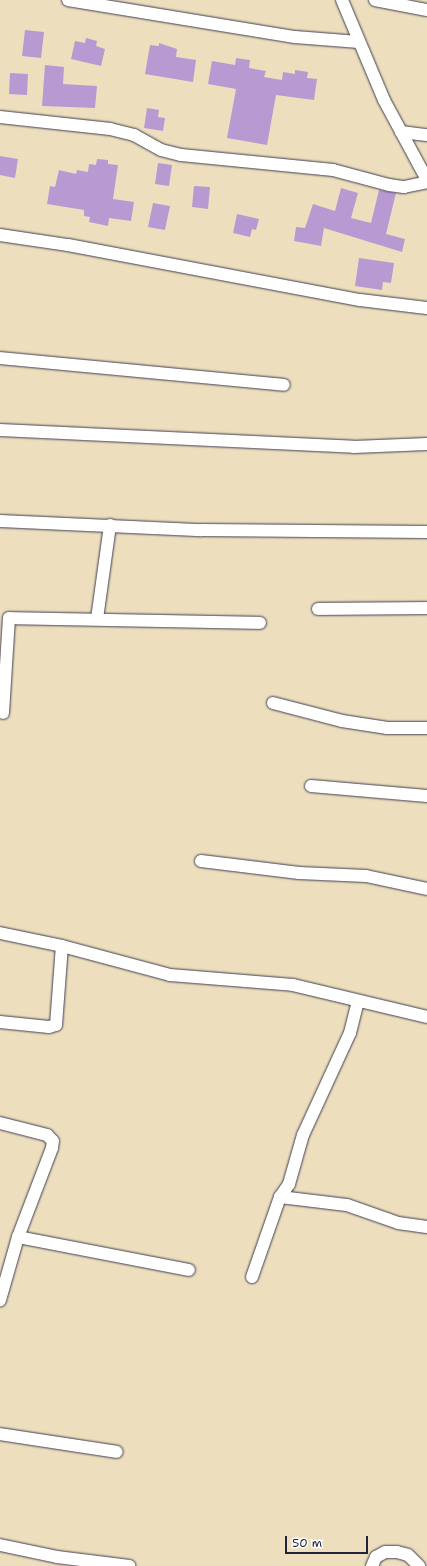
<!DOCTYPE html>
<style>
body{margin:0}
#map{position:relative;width:427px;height:1566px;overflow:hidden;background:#eddfbe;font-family:"Shantell Sans",sans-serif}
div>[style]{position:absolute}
.building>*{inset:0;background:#b999d2}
.roads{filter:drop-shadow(0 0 1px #403e4f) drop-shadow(0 0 1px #403e4f)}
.street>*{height:12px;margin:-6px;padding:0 6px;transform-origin:6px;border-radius:6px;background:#fff}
span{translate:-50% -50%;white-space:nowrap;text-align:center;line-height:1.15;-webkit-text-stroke:3px #fff;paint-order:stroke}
.scale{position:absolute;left:285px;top:1536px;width:83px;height:18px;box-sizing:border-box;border:2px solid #22223b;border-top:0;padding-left:5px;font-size:12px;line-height:14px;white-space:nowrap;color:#22223b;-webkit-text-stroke:3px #fff;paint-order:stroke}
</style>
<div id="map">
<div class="building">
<i style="clip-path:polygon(25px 30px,44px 32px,41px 58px,22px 56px)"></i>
<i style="clip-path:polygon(86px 38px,97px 41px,96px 46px,105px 49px,101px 66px,71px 59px,75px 41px,85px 43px)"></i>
<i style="clip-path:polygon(159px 43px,177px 49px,176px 57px,196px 60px,193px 82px,145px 74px,150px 45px,159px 46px)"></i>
<i style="clip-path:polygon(236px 58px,250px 60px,249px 68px,266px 71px,264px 77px,282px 80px,283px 72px,295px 74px,295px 70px,308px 72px,307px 78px,317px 79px,314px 100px,276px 95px,267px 145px,227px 138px,236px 89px,208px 84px,212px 61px,235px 65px)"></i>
<i style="clip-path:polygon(45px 65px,64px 67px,63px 84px,97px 86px,95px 108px,42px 106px)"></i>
<i style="clip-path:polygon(10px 73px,28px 74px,27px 95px,9px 94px)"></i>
<i style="clip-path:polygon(147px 108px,159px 110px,158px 117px,165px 118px,163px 131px,144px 128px)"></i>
<i style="clip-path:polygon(0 156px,18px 159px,15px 178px,0 175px)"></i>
<i style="clip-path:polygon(97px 159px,108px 160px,108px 164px,118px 165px,113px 199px,134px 202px,131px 221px,109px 218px,108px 226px,89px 222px,90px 217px,84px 216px,84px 210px,47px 204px,50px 186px,55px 187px,59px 170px,76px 174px,77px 170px,88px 172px,89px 164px,96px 165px)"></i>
<i style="clip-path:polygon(158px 163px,172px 165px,169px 186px,155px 184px)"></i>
<i style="clip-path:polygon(194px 186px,210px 187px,208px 209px,192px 207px)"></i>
<i style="clip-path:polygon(341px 188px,358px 193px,351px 218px,371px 223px,379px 190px,396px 193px,386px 234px,405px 239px,402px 252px,324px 228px,321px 246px,294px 241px,296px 227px,305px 228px,313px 204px,335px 211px)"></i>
<i style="clip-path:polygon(153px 203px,170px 206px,165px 230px,148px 227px)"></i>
<i style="clip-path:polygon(237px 214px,259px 219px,256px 230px,252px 229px,250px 237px,233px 233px)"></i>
<i style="clip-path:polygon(359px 258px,394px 263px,391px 283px,383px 282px,382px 290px,355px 286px)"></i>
</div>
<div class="roads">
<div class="street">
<i style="left:68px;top:0;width:230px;rotate:9.3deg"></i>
<i style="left:295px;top:37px;width:64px;rotate:4.5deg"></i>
<i style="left:342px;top:0;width:108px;rotate:67.2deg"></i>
<i style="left:384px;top:100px;width:91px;rotate:61.7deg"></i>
<i style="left:375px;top:0;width:53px;rotate:10.9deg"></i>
<i style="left:0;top:117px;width:111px;rotate:6.2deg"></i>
<i style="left:110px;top:129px;width:25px;rotate:14deg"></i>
<i style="left:134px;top:135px;width:31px;rotate:29deg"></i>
<i style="left:161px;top:150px;width:21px;rotate:14deg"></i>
<i style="left:181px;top:155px;width:153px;rotate:5.6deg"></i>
<i style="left:333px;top:170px;width:58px;rotate:15deg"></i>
<i style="left:389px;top:185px;width:15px;rotate:8deg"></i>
<i style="left:404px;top:187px;width:24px;rotate:-12deg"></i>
<i style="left:401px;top:132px;width:26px;rotate:7deg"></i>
<i style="left:0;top:235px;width:69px;rotate:8.4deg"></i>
<i style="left:68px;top:245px;width:297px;rotate:10.7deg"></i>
<i style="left:360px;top:300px;width:67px;rotate:6.8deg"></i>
<i style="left:0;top:358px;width:285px;rotate:5.4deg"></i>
<i style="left:0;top:430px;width:354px;rotate:2.7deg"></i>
<i style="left:354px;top:447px;width:73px;rotate:-2.4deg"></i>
<i style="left:0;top:521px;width:202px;rotate:2.6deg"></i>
<i style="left:202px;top:530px;width:225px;rotate:0.5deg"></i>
<i style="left:318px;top:609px;width:109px;rotate:-0.5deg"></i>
<i style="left:97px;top:619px;width:95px;rotate:-82.1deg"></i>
<i style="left:273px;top:703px;width:71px;rotate:14.6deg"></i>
<i style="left:342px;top:721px;width:46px;rotate:8.8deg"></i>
<i style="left:387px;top:728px;width:40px"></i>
<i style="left:3px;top:713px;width:95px;rotate:-86.4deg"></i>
<i style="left:9px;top:618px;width:251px;rotate:1.1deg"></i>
<i style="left:311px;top:786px;width:116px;rotate:4.9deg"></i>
<i style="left:201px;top:861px;width:99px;rotate:7deg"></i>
<i style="left:299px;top:873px;width:67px;rotate:2.6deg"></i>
<i style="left:366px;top:876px;width:62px;rotate:12deg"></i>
<i style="left:0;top:933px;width:63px;rotate:11.8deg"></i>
<i style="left:62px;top:946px;width:112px;rotate:15deg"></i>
<i style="left:170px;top:975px;width:123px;rotate:4.6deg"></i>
<i style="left:293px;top:985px;width:138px;rotate:13.4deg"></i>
<i style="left:0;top:1022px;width:49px;rotate:5.8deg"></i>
<i style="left:49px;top:1027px;width:7px;rotate:-16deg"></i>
<i style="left:56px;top:1025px;width:79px;rotate:-85.7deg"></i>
<i style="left:0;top:1123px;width:49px;rotate:14.3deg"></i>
<i style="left:47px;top:1135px;width:8px;rotate:45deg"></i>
<i style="left:53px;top:1141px;width:7px;rotate:98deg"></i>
<i style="left:52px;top:1148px;width:95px;rotate:110.9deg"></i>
<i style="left:18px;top:1237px;width:66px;rotate:105.9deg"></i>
<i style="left:280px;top:1197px;width:67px;rotate:6.8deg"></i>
<i style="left:347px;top:1205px;width:54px;rotate:19.4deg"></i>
<i style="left:398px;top:1223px;width:29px;rotate:8deg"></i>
<i style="left:18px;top:1237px;width:174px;rotate:10.9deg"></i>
<i style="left:252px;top:1277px;width:85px;rotate:-70.7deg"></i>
<i style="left:280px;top:1197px;width:16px;rotate:-55deg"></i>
<i style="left:289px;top:1184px;width:51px;rotate:-74.1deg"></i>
<i style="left:303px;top:1135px;width:112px;rotate:-65.3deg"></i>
<i style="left:350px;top:1033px;width:33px;rotate:-76deg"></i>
<i style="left:0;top:1434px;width:118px;rotate:8.7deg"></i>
<i style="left:0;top:1545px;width:58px;rotate:11.9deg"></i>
<i style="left:57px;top:1557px;width:73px;rotate:7.1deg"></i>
<i style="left:372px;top:1566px;width:10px;rotate:-66deg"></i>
<i style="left:376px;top:1557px;width:10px;rotate:-29deg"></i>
<i style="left:385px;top:1552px;width:12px"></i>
<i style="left:397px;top:1552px;width:11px;rotate:15deg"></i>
<i style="left:408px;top:1555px;width:16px;rotate:45deg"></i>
</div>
</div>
<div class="scale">50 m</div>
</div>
